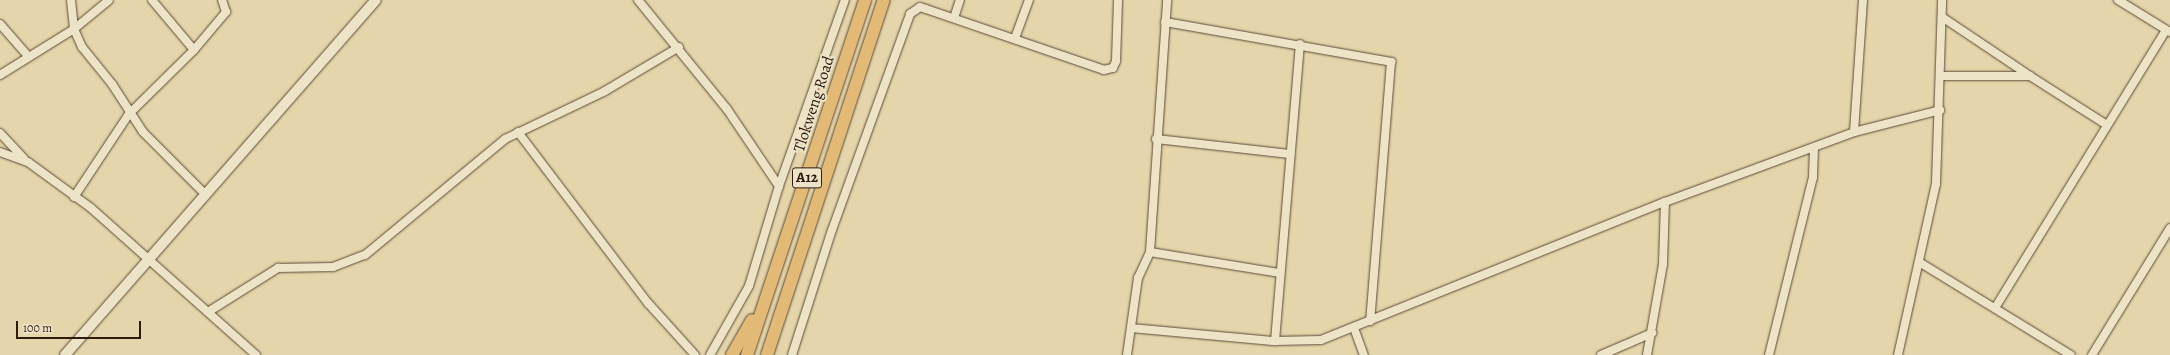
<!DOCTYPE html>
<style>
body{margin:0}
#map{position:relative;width:2170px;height:355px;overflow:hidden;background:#e4d5aa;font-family:Alegreya,serif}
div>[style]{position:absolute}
.roads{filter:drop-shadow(0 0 1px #5c4936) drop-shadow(0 0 1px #5c4936)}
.minor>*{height:8px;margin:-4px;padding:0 4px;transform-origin:4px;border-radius:4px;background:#ede4c8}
.tertiary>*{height:10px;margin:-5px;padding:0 5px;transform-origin:5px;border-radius:5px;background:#ede4c8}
.primary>*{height:12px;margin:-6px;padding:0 6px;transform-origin:6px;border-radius:6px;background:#e2ba75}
span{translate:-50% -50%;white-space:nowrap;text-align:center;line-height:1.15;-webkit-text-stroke:4px #ede4c8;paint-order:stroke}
.shield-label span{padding:1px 3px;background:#ede4c8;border:1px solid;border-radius:3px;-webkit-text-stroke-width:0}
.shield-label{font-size:15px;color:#2f1a0f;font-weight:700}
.street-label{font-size:16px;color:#2f1a0f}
.scale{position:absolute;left:16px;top:321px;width:125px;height:18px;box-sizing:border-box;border:2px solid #2f1a0f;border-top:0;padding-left:5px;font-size:12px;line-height:14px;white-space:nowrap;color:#2f1a0f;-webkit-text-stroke:3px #ede4c8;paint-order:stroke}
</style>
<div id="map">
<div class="roads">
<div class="minor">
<i style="left:71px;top:0;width:29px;rotate:84deg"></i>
<i style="left:74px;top:29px;width:20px;rotate:66deg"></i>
<i style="left:82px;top:47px;width:48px;rotate:51deg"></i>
<i style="left:112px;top:84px;width:57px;rotate:57.1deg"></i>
<i style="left:143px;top:132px;width:88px;rotate:45deg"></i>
<i style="left:638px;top:0;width:141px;rotate:50.8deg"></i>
<i style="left:727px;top:109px;width:93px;rotate:56deg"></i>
<i style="left:2118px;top:0;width:61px;rotate:31.6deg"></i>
<i style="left:1942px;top:17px;width:106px;rotate:33.8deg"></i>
<i style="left:954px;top:18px;width:19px;rotate:-72deg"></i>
<i style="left:1165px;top:22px;width:230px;rotate:10deg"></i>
<i style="left:1391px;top:62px;width:260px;rotate:94.6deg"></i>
<i style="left:0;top:24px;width:44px;rotate:48.7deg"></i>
<i style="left:1015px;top:38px;width:40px;rotate:-69.8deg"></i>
<i style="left:194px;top:50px;width:50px;rotate:-49.9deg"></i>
<i style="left:226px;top:12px;width:13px;rotate:-108deg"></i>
<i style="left:0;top:75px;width:87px;rotate:-31.9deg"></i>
<i style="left:74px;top:29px;width:45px;rotate:-39.6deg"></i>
<i style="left:1941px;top:76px;width:89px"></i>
<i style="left:2030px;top:76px;width:91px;rotate:32.5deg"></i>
<i style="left:518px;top:132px;width:215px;rotate:52.8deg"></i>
<i style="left:648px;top:303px;width:70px;rotate:47.9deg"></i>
<i style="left:1854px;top:132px;width:132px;rotate:-86.1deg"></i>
<i style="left:0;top:133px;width:35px;rotate:47deg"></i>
<i style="left:1156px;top:139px;width:135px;rotate:6.4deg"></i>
<i style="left:0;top:152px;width:30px;rotate:20deg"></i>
<i style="left:28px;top:162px;width:78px;rotate:36.1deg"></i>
<i style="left:91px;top:208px;width:221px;rotate:41.7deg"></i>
<i style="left:74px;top:197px;width:100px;rotate:-56.5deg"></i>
<i style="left:129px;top:114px;width:91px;rotate:-44.6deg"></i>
<i style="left:194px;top:50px;width:65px;rotate:-130deg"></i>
<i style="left:1150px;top:252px;width:132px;rotate:9.2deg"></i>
<i style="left:1919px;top:262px;width:178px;rotate:31.5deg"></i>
<i style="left:1995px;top:308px;width:326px;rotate:-58.4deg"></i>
<i style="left:208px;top:312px;width:83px;rotate:-32.2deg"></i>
<i style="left:278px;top:268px;width:55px;rotate:-1deg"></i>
<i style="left:333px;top:267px;width:34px;rotate:-21deg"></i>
<i style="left:365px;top:255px;width:182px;rotate:-39.6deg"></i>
<i style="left:505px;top:139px;width:111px;rotate:-25.6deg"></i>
<i style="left:605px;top:91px;width:86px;rotate:-30.7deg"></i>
<i style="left:1131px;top:328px;width:145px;rotate:5.2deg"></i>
<i style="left:1275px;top:341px;width:46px;rotate:-1.2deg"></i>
<i style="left:1321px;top:340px;width:371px;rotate:-21.9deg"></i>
<i style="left:1665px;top:202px;width:202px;rotate:-20.3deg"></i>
<i style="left:1854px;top:132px;width:89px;rotate:-14.3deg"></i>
<i style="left:1354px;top:328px;width:29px;rotate:70deg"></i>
<i style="left:1275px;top:341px;width:298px;rotate:-85.2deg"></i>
<i style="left:710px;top:355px;width:79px;rotate:-60.5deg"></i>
<i style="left:749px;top:286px;width:104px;rotate:-73.3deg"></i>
<i style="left:779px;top:186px;width:197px;rotate:-70.5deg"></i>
<i style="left:792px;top:355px;width:131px;rotate:-72.3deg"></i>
<i style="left:832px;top:230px;width:230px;rotate:-70.1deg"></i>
<i style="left:910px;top:14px;width:12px;rotate:-35deg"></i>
<i style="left:920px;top:7px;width:6px;rotate:18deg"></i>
<i style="left:926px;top:9px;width:188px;rotate:18.9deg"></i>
<i style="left:1104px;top:70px;width:9px;rotate:-13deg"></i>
<i style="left:1113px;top:68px;width:8px;rotate:-67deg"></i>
<i style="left:1116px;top:61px;width:61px;rotate:-88.1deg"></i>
<i style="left:1127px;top:355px;width:78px;rotate:-81.9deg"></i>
<i style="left:1138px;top:278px;width:29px;rotate:-65deg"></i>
<i style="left:1150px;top:252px;width:253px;rotate:-86.1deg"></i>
<i style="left:1601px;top:355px;width:56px;rotate:-23.3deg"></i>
<i style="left:1647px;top:355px;width:92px;rotate:-80deg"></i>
<i style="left:1663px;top:264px;width:62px;rotate:-88.2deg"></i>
<i style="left:1769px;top:355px;width:183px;rotate:-76.1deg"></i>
<i style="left:1813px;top:177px;width:28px;rotate:-88deg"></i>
<i style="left:1898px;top:355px;width:175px;rotate:-77.5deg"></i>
<i style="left:1936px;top:184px;width:184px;rotate:-88.1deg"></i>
<i style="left:2092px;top:355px;width:149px;rotate:-58.4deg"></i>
</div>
<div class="tertiary">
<i style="left:65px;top:355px;width:472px;rotate:-48.8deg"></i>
</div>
<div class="primary">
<i style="left:732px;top:355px;width:40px;rotate:-60.3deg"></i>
<i style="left:747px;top:355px;width:374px;rotate:-71.6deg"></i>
<i style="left:767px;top:355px;width:374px;rotate:-71.8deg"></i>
</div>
</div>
<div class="shield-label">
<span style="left:807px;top:178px">A12</span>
</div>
<div class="street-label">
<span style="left:814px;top:104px;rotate:-72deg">Tlokweng Road</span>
</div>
<div class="scale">100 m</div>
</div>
